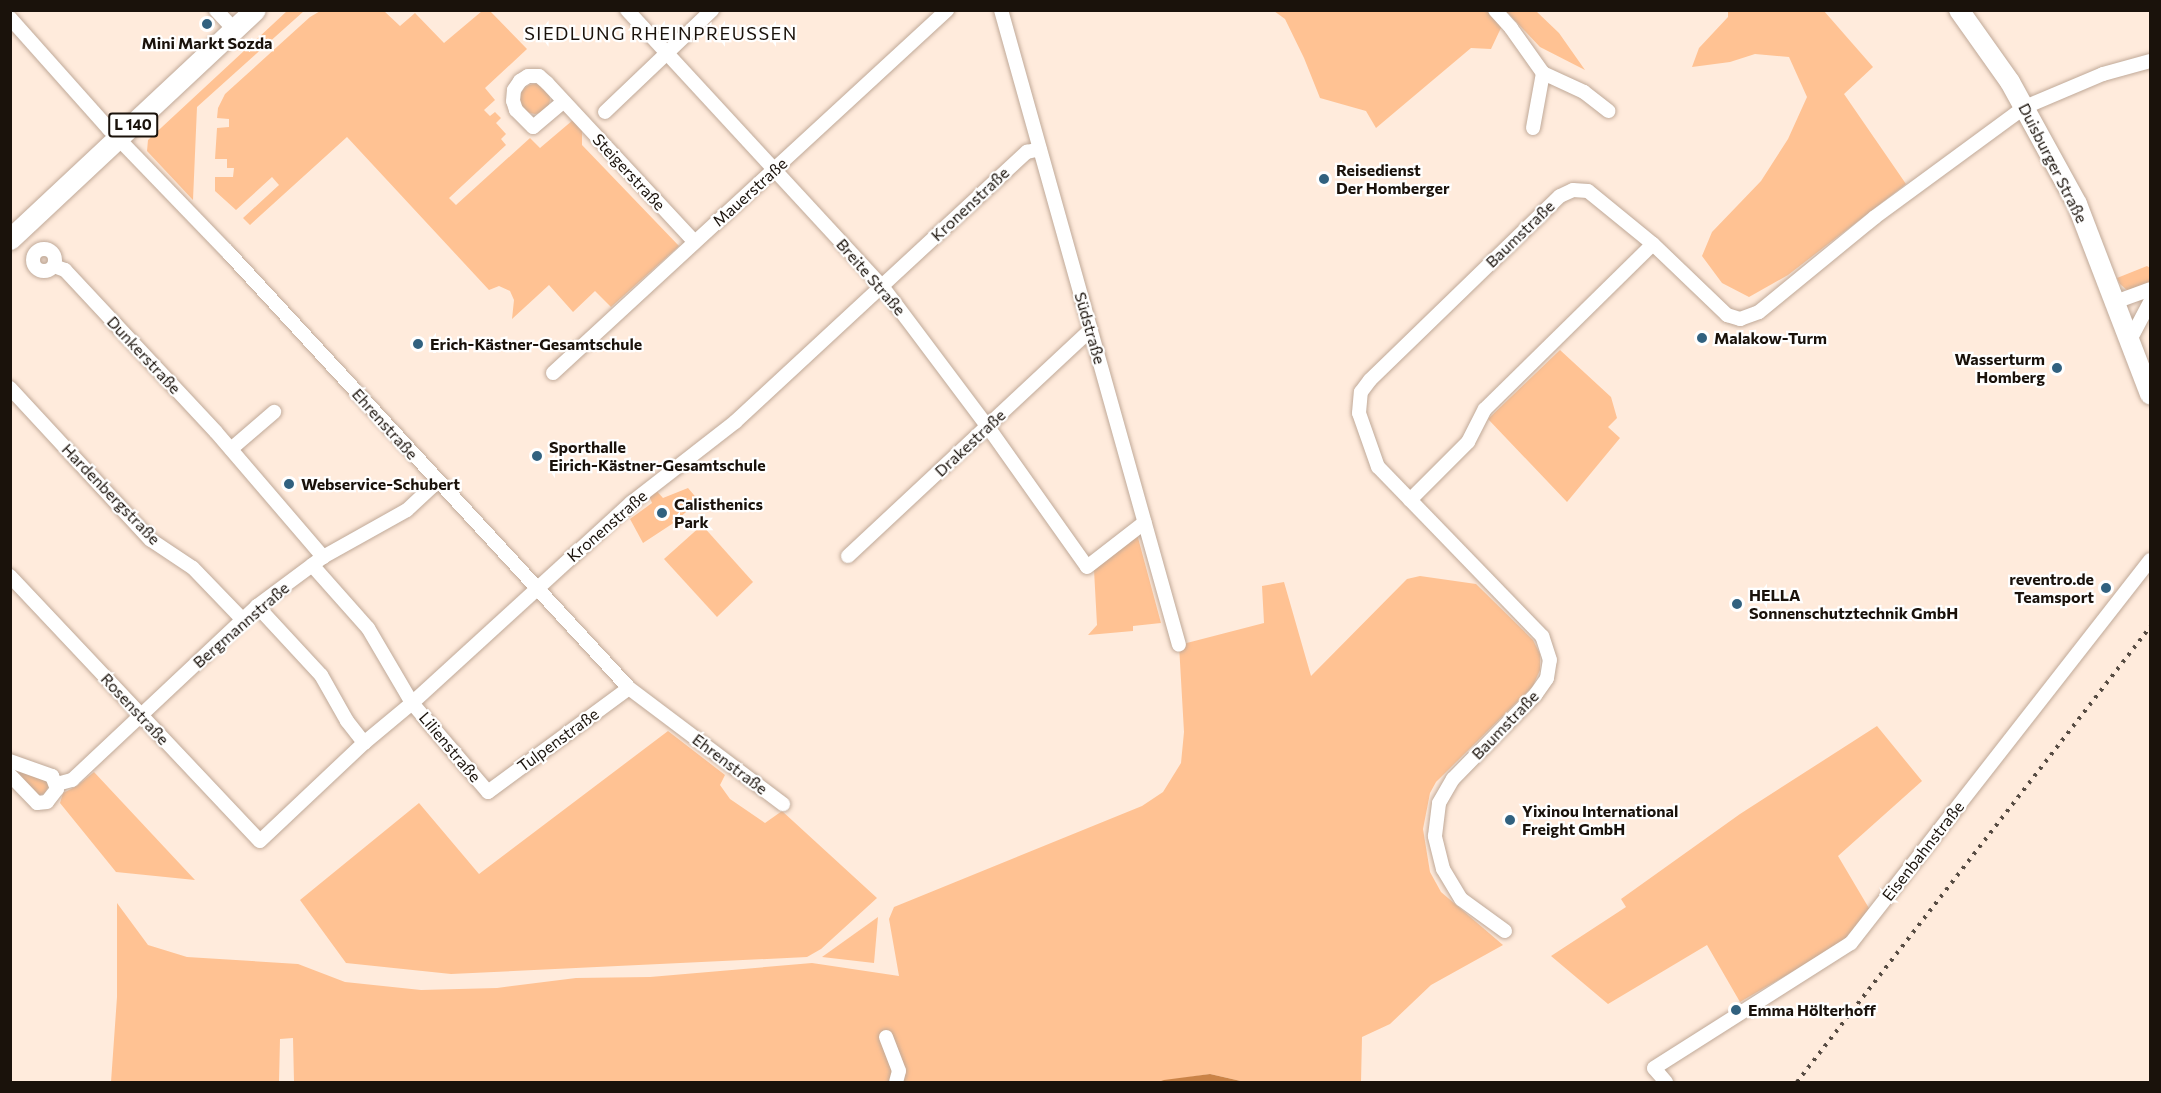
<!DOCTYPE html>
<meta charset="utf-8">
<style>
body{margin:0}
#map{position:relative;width:2161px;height:1093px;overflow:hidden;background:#ffebdc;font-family:Commissioner,sans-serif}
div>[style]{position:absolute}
.green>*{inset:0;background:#ffc293}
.round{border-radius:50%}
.water>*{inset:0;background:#ca8347}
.roads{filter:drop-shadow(0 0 2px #c0a998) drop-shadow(0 0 2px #c0a998)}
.minor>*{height:14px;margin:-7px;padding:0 7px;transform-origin:7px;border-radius:7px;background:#fff}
.minor>.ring{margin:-7px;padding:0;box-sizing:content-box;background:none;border:14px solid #fff;border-radius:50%}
.secondary>*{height:20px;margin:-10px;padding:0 10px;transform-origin:10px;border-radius:10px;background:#fff}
.primary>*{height:21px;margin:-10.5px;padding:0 10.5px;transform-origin:10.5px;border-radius:10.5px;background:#fff}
.rail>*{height:4px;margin-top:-2px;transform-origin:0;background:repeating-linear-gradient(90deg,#574c43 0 3px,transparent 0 9px)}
.dots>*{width:16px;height:16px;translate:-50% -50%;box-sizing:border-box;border:3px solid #fff;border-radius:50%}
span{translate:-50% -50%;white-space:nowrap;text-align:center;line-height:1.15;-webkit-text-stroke:4.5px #fff;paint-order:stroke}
.shield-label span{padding:2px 4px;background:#fff;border:2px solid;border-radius:4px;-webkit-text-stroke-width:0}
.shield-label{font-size:15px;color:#1a120b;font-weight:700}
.poi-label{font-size:16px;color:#1a120b;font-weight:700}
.left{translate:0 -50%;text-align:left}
.right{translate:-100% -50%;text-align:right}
.street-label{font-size:16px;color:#1a120b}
.neighbourhood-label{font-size:18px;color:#1a120b;letter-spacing:1.5px}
.frame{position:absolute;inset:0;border:12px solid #1a120b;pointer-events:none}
</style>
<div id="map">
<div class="green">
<i style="clip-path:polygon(322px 10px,384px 11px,400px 26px,415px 13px,444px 43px,482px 11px,490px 11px,527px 49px,485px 88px,495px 100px,484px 110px,490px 116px,495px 112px,501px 118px,496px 123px,506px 134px,501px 139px,506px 145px,449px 198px,456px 205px,530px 138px,540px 148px,573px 120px,582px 129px,582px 145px,679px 246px,611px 307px,595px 291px,573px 312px,549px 285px,512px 319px,514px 300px,510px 291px,499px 286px,489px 290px,347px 137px,250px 225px,243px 218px,279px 185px,272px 177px,236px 210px,215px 191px,215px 177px,233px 177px,234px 168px,227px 168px,227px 159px,215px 159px,217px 128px,229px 127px,229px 119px,217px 118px,218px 108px,225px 94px,310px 17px)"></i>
<i style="clip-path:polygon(287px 11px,304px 11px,197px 107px,193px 200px,147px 151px,148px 140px)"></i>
<i style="clip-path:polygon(1274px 11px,1536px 11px,1559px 33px,1585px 70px,1540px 47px,1508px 13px,1491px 49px,1471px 48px,1376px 128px,1366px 111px,1320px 98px,1304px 58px,1285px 19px)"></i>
<i style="clip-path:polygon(1728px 11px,1824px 11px,1873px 67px,1844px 94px,1906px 184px,1788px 275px,1749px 297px,1722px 283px,1702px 256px,1712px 232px,1761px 181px,1788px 139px,1807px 97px,1789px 57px,1755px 54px,1730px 62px,1692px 67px,1699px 48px,1728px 17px)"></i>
<i class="round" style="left:520px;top:84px;width:30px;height:30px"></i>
<i style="clip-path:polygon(2147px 266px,2150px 268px,2150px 280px,2148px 283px,2128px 291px,2120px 284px,2117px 278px)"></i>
<i style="clip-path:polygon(1560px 350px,1611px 397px,1617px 418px,1608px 427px,1620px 438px,1567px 502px,1488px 419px)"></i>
<i style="clip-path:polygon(654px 488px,663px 498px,688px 488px,699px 501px,672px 524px,643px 543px,630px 519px,652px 503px,648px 493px)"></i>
<i style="clip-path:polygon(702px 525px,753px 582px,717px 617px,664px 559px)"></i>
<i style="clip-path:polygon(1137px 534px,1161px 623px,1133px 626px,1133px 631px,1088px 635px,1097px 625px,1094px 570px)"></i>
<i style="clip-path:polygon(1420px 576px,1476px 584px,1533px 640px,1540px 654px,1540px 670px,1533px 686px,1436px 782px,1430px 793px,1423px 829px,1430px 872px,1441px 892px,1503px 945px,1431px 985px,1390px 1024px,1362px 1037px,1361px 1082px,1245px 1082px,1210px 1074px,1158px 1082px,294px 1082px,293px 1038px,280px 1039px,279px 1082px,111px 1082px,117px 997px,117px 903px,148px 945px,187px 957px,298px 964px,345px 982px,421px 990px,497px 988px,576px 978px,650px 977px,812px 963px,899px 976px,889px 919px,894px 907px,1142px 806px,1163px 792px,1181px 763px,1184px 732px,1179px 645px,1264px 623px,1262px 586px,1284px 582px,1311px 676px,1407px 579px)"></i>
<i style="clip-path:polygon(1877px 726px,1922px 781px,1838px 856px,1870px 910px,1847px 940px,1740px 1002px,1707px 945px,1608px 1004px,1551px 956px,1626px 907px,1621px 899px,1740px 814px)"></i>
<i style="clip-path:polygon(668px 731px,725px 775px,720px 785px,730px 799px,765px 823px,782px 811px,877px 898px,821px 949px,807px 957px,451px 974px,346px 963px,300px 900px,419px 803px,479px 874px)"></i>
<i style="clip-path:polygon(10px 765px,46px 779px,49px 785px,45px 793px,38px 796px,11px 769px)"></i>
<i style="clip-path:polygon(94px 772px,195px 880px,116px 872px,60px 803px,63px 793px,77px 786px)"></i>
<i style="clip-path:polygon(878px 917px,874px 963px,822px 957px)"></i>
</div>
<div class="water">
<i style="clip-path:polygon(1210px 1074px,1245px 1082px,1158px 1082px,1164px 1080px)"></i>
</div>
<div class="roads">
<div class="minor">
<i style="left:216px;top:10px;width:26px;rotate:47deg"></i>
<i style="left:627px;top:10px;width:376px;rotate:47.3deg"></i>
<i style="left:882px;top:286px;width:176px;rotate:53.1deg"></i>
<i style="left:988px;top:427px;width:171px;rotate:54.7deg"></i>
<i style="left:1087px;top:567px;width:73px;rotate:-37.8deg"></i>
<i style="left:1001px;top:10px;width:659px;rotate:74.34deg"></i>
<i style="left:1495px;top:10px;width:24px;rotate:48deg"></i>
<i style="left:1511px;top:28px;width:55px;rotate:54.6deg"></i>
<i style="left:1543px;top:73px;width:56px;rotate:100.3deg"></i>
<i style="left:10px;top:18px;width:149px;rotate:48.3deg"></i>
<i style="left:109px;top:129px;width:170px;rotate:46deg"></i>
<i style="left:227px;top:251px;width:594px;rotate:47.39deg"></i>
<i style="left:629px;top:688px;width:193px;rotate:37deg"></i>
<i style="left:1543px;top:73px;width:45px;rotate:24.9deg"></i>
<i style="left:1584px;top:92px;width:31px;rotate:38deg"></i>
<i style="left:563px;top:102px;width:39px;rotate:140deg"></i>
<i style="left:533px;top:127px;width:24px;rotate:-135deg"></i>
<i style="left:516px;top:110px;width:9px;rotate:-108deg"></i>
<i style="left:513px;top:101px;width:11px;rotate:-85deg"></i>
<i style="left:514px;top:90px;width:11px;rotate:-56deg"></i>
<i style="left:520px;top:81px;width:9px;rotate:-32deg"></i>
<i style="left:528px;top:76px;width:11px"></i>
<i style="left:539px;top:76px;width:11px;rotate:41deg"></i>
<i style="left:547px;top:83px;width:217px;rotate:47.1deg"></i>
<i style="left:605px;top:112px;width:148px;rotate:-43.6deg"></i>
<i class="ring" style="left:33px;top:249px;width:8px;height:8px"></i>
<i style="left:54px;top:266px;width:12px;rotate:20deg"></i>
<i style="left:65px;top:270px;width:221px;rotate:47deg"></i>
<i style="left:216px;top:432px;width:165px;rotate:49.4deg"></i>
<i style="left:2115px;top:302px;width:37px;rotate:-20deg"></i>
<i style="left:2130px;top:340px;width:43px;rotate:-62.2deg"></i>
<i style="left:553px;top:373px;width:536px;rotate:-42.65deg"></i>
<i style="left:10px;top:388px;width:207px;rotate:47.2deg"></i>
<i style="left:151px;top:540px;width:50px;rotate:33.7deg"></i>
<i style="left:193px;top:568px;width:71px;rotate:46.1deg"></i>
<i style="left:231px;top:449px;width:57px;rotate:-40.7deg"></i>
<i style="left:1410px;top:500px;width:82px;rotate:-45deg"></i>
<i style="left:1468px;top:442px;width:37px;rotate:-63deg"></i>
<i style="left:1485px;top:409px;width:235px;rotate:-44.5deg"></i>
<i style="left:848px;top:556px;width:331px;rotate:-43deg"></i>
<i style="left:312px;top:565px;width:84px;rotate:48.4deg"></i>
<i style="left:368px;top:628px;width:87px;rotate:59.6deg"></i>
<i style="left:412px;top:703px;width:117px;rotate:49.5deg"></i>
<i style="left:488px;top:792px;width:175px;rotate:-36.4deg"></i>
<i style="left:10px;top:576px;width:364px;rotate:46.7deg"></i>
<i style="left:260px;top:841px;width:143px;rotate:-43.3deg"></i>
<i style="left:364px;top:743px;width:62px;rotate:-39.8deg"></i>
<i style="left:412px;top:703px;width:297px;rotate:-42.4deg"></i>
<i style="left:631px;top:503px;width:132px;rotate:-37.9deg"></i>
<i style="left:735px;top:422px;width:398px;rotate:-42.8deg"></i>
<i style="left:1027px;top:152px;width:13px;rotate:-13deg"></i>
<i style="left:257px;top:606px;width:94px;rotate:47.2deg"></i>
<i style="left:321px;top:675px;width:53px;rotate:60.5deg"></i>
<i style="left:347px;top:721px;width:28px;rotate:52deg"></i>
<i style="left:10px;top:761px;width:45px;rotate:19.7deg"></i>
<i style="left:52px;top:776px;width:14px;rotate:69deg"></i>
<i style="left:57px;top:789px;width:16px;rotate:128deg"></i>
<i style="left:47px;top:802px;width:10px;rotate:174deg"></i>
<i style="left:37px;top:803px;width:39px;rotate:-134deg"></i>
<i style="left:57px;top:784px;width:16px;rotate:-15deg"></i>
<i style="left:72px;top:780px;width:254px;rotate:-43.2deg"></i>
<i style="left:257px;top:606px;width:82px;rotate:-36.6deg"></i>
<i style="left:323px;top:557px;width:96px;rotate:-29.2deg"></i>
<i style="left:407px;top:510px;width:42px;rotate:-43.1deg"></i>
<i style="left:1505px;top:931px;width:54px;rotate:-144deg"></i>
<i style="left:1461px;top:899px;width:35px;rotate:-121deg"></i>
<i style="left:1443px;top:869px;width:34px;rotate:-104deg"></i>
<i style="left:1435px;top:836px;width:33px;rotate:-83deg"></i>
<i style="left:1439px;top:803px;width:28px;rotate:-60deg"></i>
<i style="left:1453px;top:779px;width:119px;rotate:-45.7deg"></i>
<i style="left:1536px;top:694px;width:19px;rotate:-55deg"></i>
<i style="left:1547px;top:678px;width:18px;rotate:-81deg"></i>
<i style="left:1550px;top:660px;width:25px;rotate:-108deg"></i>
<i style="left:1542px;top:636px;width:235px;rotate:-134.1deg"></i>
<i style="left:1378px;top:467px;width:57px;rotate:-109.4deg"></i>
<i style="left:1359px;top:413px;width:21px;rotate:-85deg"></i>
<i style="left:1361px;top:392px;width:15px;rotate:-53deg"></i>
<i style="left:1370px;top:380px;width:264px;rotate:-44.1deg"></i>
<i style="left:1560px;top:196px;width:14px;rotate:-25deg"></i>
<i style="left:1573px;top:190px;width:15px;rotate:4deg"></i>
<i style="left:1588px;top:191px;width:84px;rotate:39.2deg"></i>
<i style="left:1653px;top:244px;width:103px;rotate:43.8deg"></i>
<i style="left:1727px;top:315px;width:14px;rotate:17deg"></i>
<i style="left:1740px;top:319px;width:20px;rotate:-20deg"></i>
<i style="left:1759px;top:312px;width:150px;rotate:-39.3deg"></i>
<i style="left:1875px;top:217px;width:186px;rotate:-36.3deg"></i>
<i style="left:2025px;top:107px;width:85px;rotate:-22.9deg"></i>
<i style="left:2103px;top:74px;width:49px;rotate:-15.5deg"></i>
<i style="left:886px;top:1037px;width:36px;rotate:69deg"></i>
<i style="left:899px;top:1071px;width:11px;rotate:105deg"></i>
<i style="left:1666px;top:1082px;width:18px;rotate:-131deg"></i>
<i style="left:1654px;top:1068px;width:233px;rotate:-32.4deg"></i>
<i style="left:1851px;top:943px;width:486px;rotate:-52deg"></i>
</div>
<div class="secondary">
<i style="left:1959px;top:10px;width:88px;rotate:54.7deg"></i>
<i style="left:2010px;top:82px;width:139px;rotate:61.2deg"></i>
<i style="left:2077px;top:204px;width:204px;rotate:69deg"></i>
</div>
<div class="primary">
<i style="left:10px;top:239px;width:335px;rotate:-43.1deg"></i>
</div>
</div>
<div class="rail">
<i style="left:1797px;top:1082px;width:576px;rotate:-52.19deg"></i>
</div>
<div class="dots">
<i style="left:207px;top:24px;background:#31617f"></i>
<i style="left:1324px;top:179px;background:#31617f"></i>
<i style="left:1702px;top:338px;background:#31617f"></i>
<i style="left:418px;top:344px;background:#31617f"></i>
<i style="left:2057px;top:368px;background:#31617f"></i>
<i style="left:537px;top:456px;background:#31617f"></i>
<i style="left:289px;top:484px;background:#31617f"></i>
<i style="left:662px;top:513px;background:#31617f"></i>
<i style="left:2106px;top:588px;background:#31617f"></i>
<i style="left:1737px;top:604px;background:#31617f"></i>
<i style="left:1510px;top:820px;background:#31617f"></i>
<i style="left:1736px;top:1010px;background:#31617f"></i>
</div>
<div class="shield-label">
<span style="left:133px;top:125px">L 140</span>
</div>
<div class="poi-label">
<span style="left:207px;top:43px">Mini Markt Sozda</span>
<span class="left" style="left:1336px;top:179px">Reisedienst<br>Der Homberger</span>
<span class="left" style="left:1714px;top:338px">Malakow-Turm</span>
<span class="left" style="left:430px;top:344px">Erich-Kästner-Gesamtschule</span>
<span class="right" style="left:2045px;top:368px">Wasserturm<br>Homberg</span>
<span class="left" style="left:549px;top:456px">Sporthalle<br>Eirich-Kästner-Gesamtschule</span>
<span class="left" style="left:301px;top:484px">Webservice-Schubert</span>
<span class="left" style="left:674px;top:513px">Calisthenics<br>Park</span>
<span class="right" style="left:2094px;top:588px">reventro.de<br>Teamsport</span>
<span class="left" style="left:1749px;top:604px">HELLA<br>Sonnenschutztechnik GmbH</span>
<span class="left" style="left:1522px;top:820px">Yixinou International<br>Freight GmbH</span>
<span class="left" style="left:1748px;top:1010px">Emma Hölterhoff</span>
</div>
<div class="street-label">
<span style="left:2053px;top:163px;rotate:63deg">Duisburger Straße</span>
<span style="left:629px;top:172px;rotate:47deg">Steigerstraße</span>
<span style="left:750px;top:192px;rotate:-42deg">Mauerstraße</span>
<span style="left:970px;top:204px;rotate:-43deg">Kronenstraße</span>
<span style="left:1520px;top:234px;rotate:-44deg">Baumstraße</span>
<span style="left:871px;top:277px;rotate:49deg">Breite Straße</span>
<span style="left:1090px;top:328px;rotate:74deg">Südstraße</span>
<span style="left:144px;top:355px;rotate:47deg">Dunkerstraße</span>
<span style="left:385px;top:424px;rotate:48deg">Ehrenstraße</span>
<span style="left:970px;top:443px;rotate:-43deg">Drakestraße</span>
<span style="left:111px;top:494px;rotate:46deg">Hardenbergstraße</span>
<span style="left:607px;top:526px;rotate:-41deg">Kronenstraße</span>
<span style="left:241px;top:625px;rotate:-41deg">Bergmannstraße</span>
<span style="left:135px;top:709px;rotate:47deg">Rosenstraße</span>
<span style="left:1505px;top:725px;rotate:-46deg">Baumstraße</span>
<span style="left:558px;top:740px;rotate:-36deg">Tulpenstraße</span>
<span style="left:450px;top:747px;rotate:50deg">Lilienstraße</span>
<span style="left:730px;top:764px;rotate:37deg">Ehrenstraße</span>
<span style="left:1923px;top:851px;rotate:-52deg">Eisenbahnstraße</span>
</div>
<div class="neighbourhood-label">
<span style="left:661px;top:33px">SIEDLUNG RHEINPREUSSEN</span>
</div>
<div class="frame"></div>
</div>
